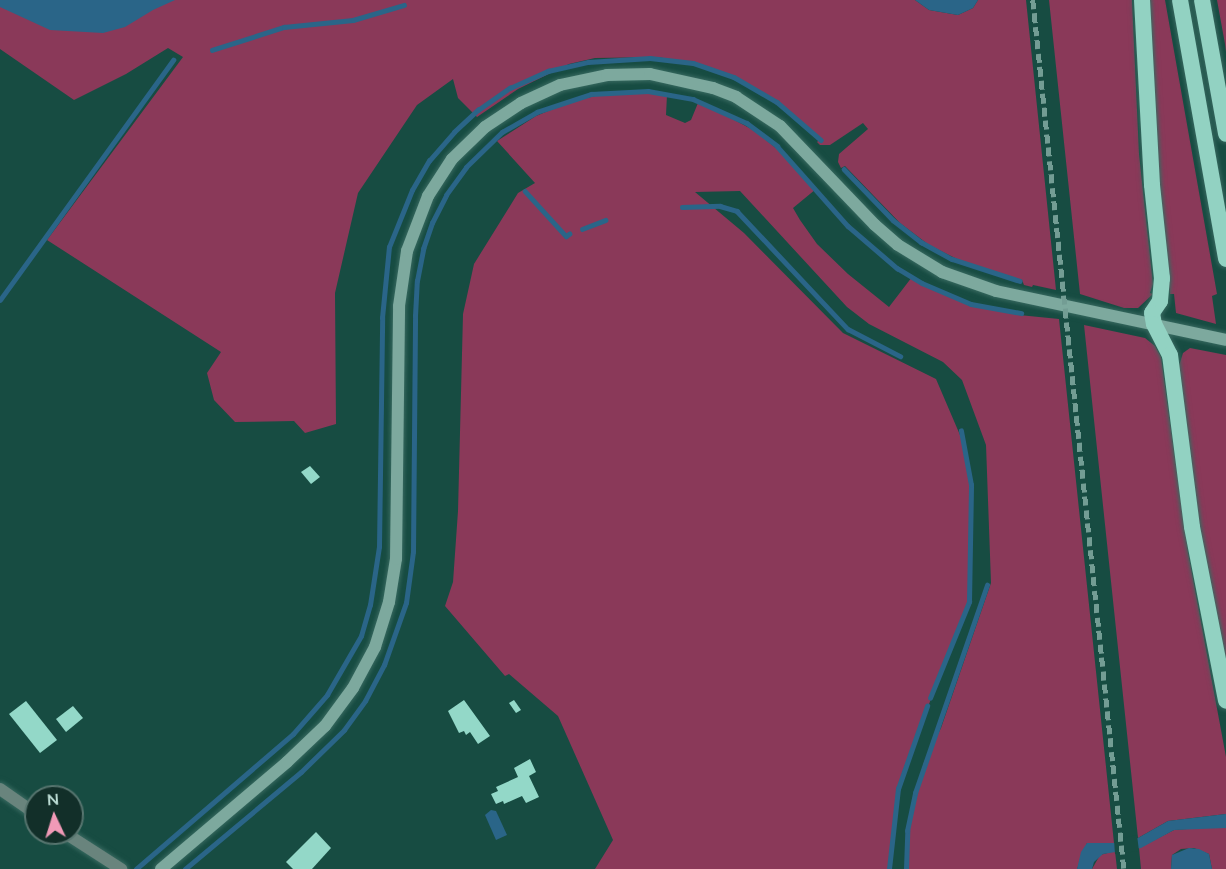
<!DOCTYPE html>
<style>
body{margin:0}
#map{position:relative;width:1226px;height:869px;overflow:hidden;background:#174c42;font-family:Mulish,sans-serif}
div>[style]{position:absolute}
.green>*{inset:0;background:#8a3959}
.water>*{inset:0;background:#2a6588}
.pier>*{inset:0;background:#174c42}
.stream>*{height:4.5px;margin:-2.25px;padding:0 2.25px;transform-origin:2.25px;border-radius:2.25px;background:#2a6588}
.building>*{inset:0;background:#93d8c8}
.roads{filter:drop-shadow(0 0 2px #386960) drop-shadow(0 0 2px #386960)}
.minor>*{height:12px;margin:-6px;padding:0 6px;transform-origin:6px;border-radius:6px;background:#69847d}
.secondary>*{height:12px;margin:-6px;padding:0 6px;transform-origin:6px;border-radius:6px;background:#7da99e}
.trunk>*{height:16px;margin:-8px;padding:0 8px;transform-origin:8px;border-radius:8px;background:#92d2c2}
.rail>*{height:4.5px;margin-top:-2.25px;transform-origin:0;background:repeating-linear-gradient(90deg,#739d94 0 9px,transparent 0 13.5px)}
span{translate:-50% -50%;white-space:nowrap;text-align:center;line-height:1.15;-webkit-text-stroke:6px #122f29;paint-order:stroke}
.north{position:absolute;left:24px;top:785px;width:60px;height:60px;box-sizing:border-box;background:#122f29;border:2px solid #57756f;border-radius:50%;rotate:356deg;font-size:16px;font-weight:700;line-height:24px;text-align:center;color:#bedfd7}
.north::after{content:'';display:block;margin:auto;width:21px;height:27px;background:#f09ab7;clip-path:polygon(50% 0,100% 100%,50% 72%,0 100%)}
</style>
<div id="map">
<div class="green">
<i style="clip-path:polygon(0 0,915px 0,929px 10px,958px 15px,973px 8px,978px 0,1026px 0,1056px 290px,1033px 285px,1032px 287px,1024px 285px,1022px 280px,961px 261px,929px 245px,900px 223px,845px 166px,841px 168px,838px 162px,839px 154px,868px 129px,863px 123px,830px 145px,820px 145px,817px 142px,820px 139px,777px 102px,715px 69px,658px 57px,595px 58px,569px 64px,518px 89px,477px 117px,458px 98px,453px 79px,417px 105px,358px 193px,335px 293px,336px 424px,305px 433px,294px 421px,235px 422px,214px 400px,207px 373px,221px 352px,47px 240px,183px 57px,168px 48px,126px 74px,74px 100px,0 49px)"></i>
<i style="clip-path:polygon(1049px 0,1132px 0,1139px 154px,1153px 284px,1150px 293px,1153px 294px,1138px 308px,1124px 308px,1080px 294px)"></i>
<i style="clip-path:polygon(1149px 0,1165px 0,1217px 294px,1212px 296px,1216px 324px,1176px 313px,1174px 294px,1170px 294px,1162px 232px)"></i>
<i style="clip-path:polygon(1217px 0,1226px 0,1226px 52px,1225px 44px)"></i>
<i style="clip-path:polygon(637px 93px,667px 95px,666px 115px,685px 123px,691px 120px,698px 103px,710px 107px,755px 131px,777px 149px,816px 189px,793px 208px,800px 220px,817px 244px,848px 274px,889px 307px,912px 277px,971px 304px,1019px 315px,1059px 319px,1114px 843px,1087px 843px,1077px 869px,906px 869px,907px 831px,924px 762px,941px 728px,991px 583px,986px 445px,962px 380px,943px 362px,869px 324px,847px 307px,740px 191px,695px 192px,744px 233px,843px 333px,936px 379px,966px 449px,972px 515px,969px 602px,902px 773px,889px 869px,595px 869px,613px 840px,558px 716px,509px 674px,505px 676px,445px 606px,453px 582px,458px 511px,463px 314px,474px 264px,518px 193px,535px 183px,497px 141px,536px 116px,570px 102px,595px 96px)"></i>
<i style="clip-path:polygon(1084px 325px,1145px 338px,1155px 346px,1161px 357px,1188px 552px,1226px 757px,1226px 814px,1168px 821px,1138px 838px)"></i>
<i style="clip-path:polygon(1190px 348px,1226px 355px,1226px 670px,1195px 507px,1179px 366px,1183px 353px)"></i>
<i style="clip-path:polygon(1200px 828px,1226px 828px,1226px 869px,1212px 869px,1209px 854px,1194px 848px,1181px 849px,1172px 855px,1171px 869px,1141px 869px,1139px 848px,1174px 830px)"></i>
<i style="clip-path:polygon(1115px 851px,1117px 869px,1092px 869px,1100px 855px)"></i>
</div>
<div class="water">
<i style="clip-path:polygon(0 0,175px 0,153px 10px,125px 27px,103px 33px,50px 30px,0 7px)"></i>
<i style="clip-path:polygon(915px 0,978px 0,973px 8px,958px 15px,929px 10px)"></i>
<i style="clip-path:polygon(491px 810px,496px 811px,507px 835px,496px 840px,485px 815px)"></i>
<i style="clip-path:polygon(1226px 814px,1226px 828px,1174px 830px,1141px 848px,1103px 854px,1094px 862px,1092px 869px,1077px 869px,1081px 852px,1087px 843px,1114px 843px,1138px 838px,1168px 821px)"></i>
<i style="clip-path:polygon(1189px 848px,1199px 849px,1209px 854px,1212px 869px,1171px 869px,1172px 855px)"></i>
</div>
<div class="pier">
<i style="clip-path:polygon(1137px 835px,1139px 851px,1115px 854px,1114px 840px)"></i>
</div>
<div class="stream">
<i style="left:212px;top:50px;width:76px;rotate:-17.7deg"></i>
<i style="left:284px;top:27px;width:69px;rotate:-5.8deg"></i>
<i style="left:353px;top:20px;width:53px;rotate:-16.4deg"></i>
<i style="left:844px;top:169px;width:71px;rotate:46.1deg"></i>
<i style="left:893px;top:220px;width:36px;rotate:38deg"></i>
<i style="left:921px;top:242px;width:35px;rotate:29deg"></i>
<i style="left:952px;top:259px;width:71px;rotate:17.9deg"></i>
<i style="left:525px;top:191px;width:61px;rotate:47.7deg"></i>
<i style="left:566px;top:236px;width:4px;rotate:-34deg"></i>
<i style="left:682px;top:207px;width:38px;rotate:-2deg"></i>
<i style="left:720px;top:206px;width:18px;rotate:16deg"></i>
<i style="left:737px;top:211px;width:162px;rotate:46.8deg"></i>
<i style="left:848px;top:329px;width:59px;rotate:27.4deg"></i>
<i style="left:582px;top:229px;width:25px;rotate:-21deg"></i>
<i style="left:0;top:300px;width:296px;rotate:-54.2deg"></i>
<i style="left:930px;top:698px;width:104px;rotate:-67.9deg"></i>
<i style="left:969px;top:602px;width:117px;rotate:-89deg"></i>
<i style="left:971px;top:485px;width:55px;rotate:-100.5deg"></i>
<i style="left:136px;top:869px;width:207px;rotate:-40.7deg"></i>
<i style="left:293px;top:734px;width:52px;rotate:-48.9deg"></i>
<i style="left:327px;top:695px;width:68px;rotate:-60deg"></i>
<i style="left:361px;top:636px;width:32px;rotate:-74deg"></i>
<i style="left:370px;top:605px;width:59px;rotate:-81.2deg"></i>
<i style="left:379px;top:547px;width:229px;rotate:-89.2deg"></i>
<i style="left:382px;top:318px;width:71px;rotate:-84.4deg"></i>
<i style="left:389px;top:247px;width:61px;rotate:-68deg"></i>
<i style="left:412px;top:190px;width:34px;rotate:-60deg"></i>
<i style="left:429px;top:161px;width:38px;rotate:-49deg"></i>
<i style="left:454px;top:132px;width:33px;rotate:-43deg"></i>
<i style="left:478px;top:110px;width:39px;rotate:-35deg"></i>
<i style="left:510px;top:88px;width:42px;rotate:-24.1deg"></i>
<i style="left:548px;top:71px;width:41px;rotate:-12.7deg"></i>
<i style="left:588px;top:62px;width:62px;rotate:-3.7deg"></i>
<i style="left:650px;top:58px;width:43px;rotate:6.6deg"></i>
<i style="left:693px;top:63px;width:43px;rotate:18.9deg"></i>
<i style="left:734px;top:77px;width:50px;rotate:30.2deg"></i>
<i style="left:777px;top:102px;width:58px;rotate:40.8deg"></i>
<i style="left:185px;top:869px;width:151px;rotate:-39.9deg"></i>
<i style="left:301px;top:772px;width:60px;rotate:-44.3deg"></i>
<i style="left:344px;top:730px;width:36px;rotate:-54deg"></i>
<i style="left:365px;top:701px;width:41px;rotate:-62.2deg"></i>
<i style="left:384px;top:665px;width:66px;rotate:-70.5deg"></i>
<i style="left:406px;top:603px;width:51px;rotate:-82.2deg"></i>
<i style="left:413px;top:552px;width:236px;rotate:-89.5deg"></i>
<i style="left:415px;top:316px;width:35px;rotate:-87deg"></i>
<i style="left:417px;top:281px;width:33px;rotate:-79deg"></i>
<i style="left:423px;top:249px;width:28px;rotate:-71deg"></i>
<i style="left:432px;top:223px;width:31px;rotate:-63deg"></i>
<i style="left:446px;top:195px;width:34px;rotate:-54deg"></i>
<i style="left:466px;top:167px;width:50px;rotate:-44.2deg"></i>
<i style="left:502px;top:132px;width:40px;rotate:-29.7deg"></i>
<i style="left:537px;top:112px;width:57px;rotate:-18.4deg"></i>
<i style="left:591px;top:94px;width:57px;rotate:-3deg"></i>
<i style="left:648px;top:91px;width:46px;rotate:10.1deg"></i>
<i style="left:693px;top:99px;width:59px;rotate:24deg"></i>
<i style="left:747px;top:123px;width:38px;rotate:37deg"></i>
<i style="left:777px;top:146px;width:107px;rotate:48.4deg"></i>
<i style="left:848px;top:226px;width:65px;rotate:40.6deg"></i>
<i style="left:897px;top:268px;width:29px;rotate:31deg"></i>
<i style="left:922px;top:283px;width:53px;rotate:23.2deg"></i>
<i style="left:971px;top:304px;width:51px;rotate:10.2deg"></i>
<i style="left:889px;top:869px;width:81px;rotate:-83.6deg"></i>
<i style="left:898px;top:789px;width:88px;rotate:-70.7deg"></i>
<i style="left:906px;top:869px;width:38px;rotate:-88deg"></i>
<i style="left:907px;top:831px;width:39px;rotate:-78deg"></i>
<i style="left:915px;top:793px;width:220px;rotate:-70.9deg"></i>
</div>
<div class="building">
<i style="clip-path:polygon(310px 466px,320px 477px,311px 484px,301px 472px)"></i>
<i style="clip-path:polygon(464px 700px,490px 736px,478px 744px,470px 732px,466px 735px,464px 731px,459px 733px,448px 711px)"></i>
<i style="clip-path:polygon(514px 700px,521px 710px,516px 713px,509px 703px)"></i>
<i style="clip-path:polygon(26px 701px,57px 740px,40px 753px,9px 714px)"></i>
<i style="clip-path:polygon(73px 706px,83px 718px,66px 732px,56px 719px)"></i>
<i style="clip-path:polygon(530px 759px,536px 772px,529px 776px,539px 797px,526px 803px,522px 796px,504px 804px,503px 801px,496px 804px,491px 794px,498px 791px,496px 787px,518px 777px,514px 768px)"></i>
<i style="clip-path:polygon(316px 832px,331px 848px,312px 869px,293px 869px,286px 862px)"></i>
</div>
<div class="roads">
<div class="minor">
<i style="left:0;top:789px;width:44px;rotate:34.8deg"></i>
<i style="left:65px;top:833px;width:67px;rotate:32.7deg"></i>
</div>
<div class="secondary">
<i style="left:161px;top:869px;width:165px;rotate:-40.3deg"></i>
<i style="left:287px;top:762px;width:52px;rotate:-43.5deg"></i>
<i style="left:325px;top:726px;width:47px;rotate:-53.6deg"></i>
<i style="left:353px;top:688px;width:47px;rotate:-61.8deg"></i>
<i style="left:375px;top:647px;width:47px;rotate:-72.7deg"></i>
<i style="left:389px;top:602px;width:44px;rotate:-80.8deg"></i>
<i style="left:396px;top:559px;width:253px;rotate:-89.3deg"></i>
<i style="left:399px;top:306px;width:56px;rotate:-81.7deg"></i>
<i style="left:407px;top:251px;width:59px;rotate:-69.1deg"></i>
<i style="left:428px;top:196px;width:44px;rotate:-57deg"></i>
<i style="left:452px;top:159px;width:46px;rotate:-44.1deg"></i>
<i style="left:485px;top:127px;width:43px;rotate:-33.7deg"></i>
<i style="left:521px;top:103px;width:43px;rotate:-24.8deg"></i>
<i style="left:560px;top:85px;width:48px;rotate:-12deg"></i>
<i style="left:607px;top:75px;width:43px;rotate:-1.3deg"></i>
<i style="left:650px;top:74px;width:65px;rotate:12.5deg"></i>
<i style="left:713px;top:88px;width:25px;rotate:21deg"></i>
<i style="left:736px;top:97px;width:53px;rotate:33.4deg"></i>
<i style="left:780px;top:126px;width:137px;rotate:46.2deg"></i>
<i style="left:875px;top:225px;width:30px;rotate:41deg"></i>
<i style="left:898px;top:245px;width:52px;rotate:31.5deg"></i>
<i style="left:942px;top:272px;width:57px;rotate:19.4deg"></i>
<i style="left:996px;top:291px;width:235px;rotate:12deg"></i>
</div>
<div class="trunk">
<i style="left:1142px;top:0;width:185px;rotate:86.9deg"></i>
<i style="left:1152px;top:185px;width:94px;rotate:83.9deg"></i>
<i style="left:1162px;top:278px;width:23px;rotate:95deg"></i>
<i style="left:1160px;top:301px;width:14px;rotate:124deg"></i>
<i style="left:1152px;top:313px;width:11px;rotate:80deg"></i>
<i style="left:1154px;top:324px;width:35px;rotate:63deg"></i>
<i style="left:1170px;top:355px;width:173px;rotate:82.7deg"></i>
<i style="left:1192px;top:527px;width:177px;rotate:78.9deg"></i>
<i style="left:1180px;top:0;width:263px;rotate:79.9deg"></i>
<i style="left:1202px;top:0;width:136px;rotate:79.8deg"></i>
</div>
</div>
<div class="rail">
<i style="left:1033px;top:0;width:874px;rotate:84.02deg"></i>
</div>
<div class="north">N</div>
</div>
